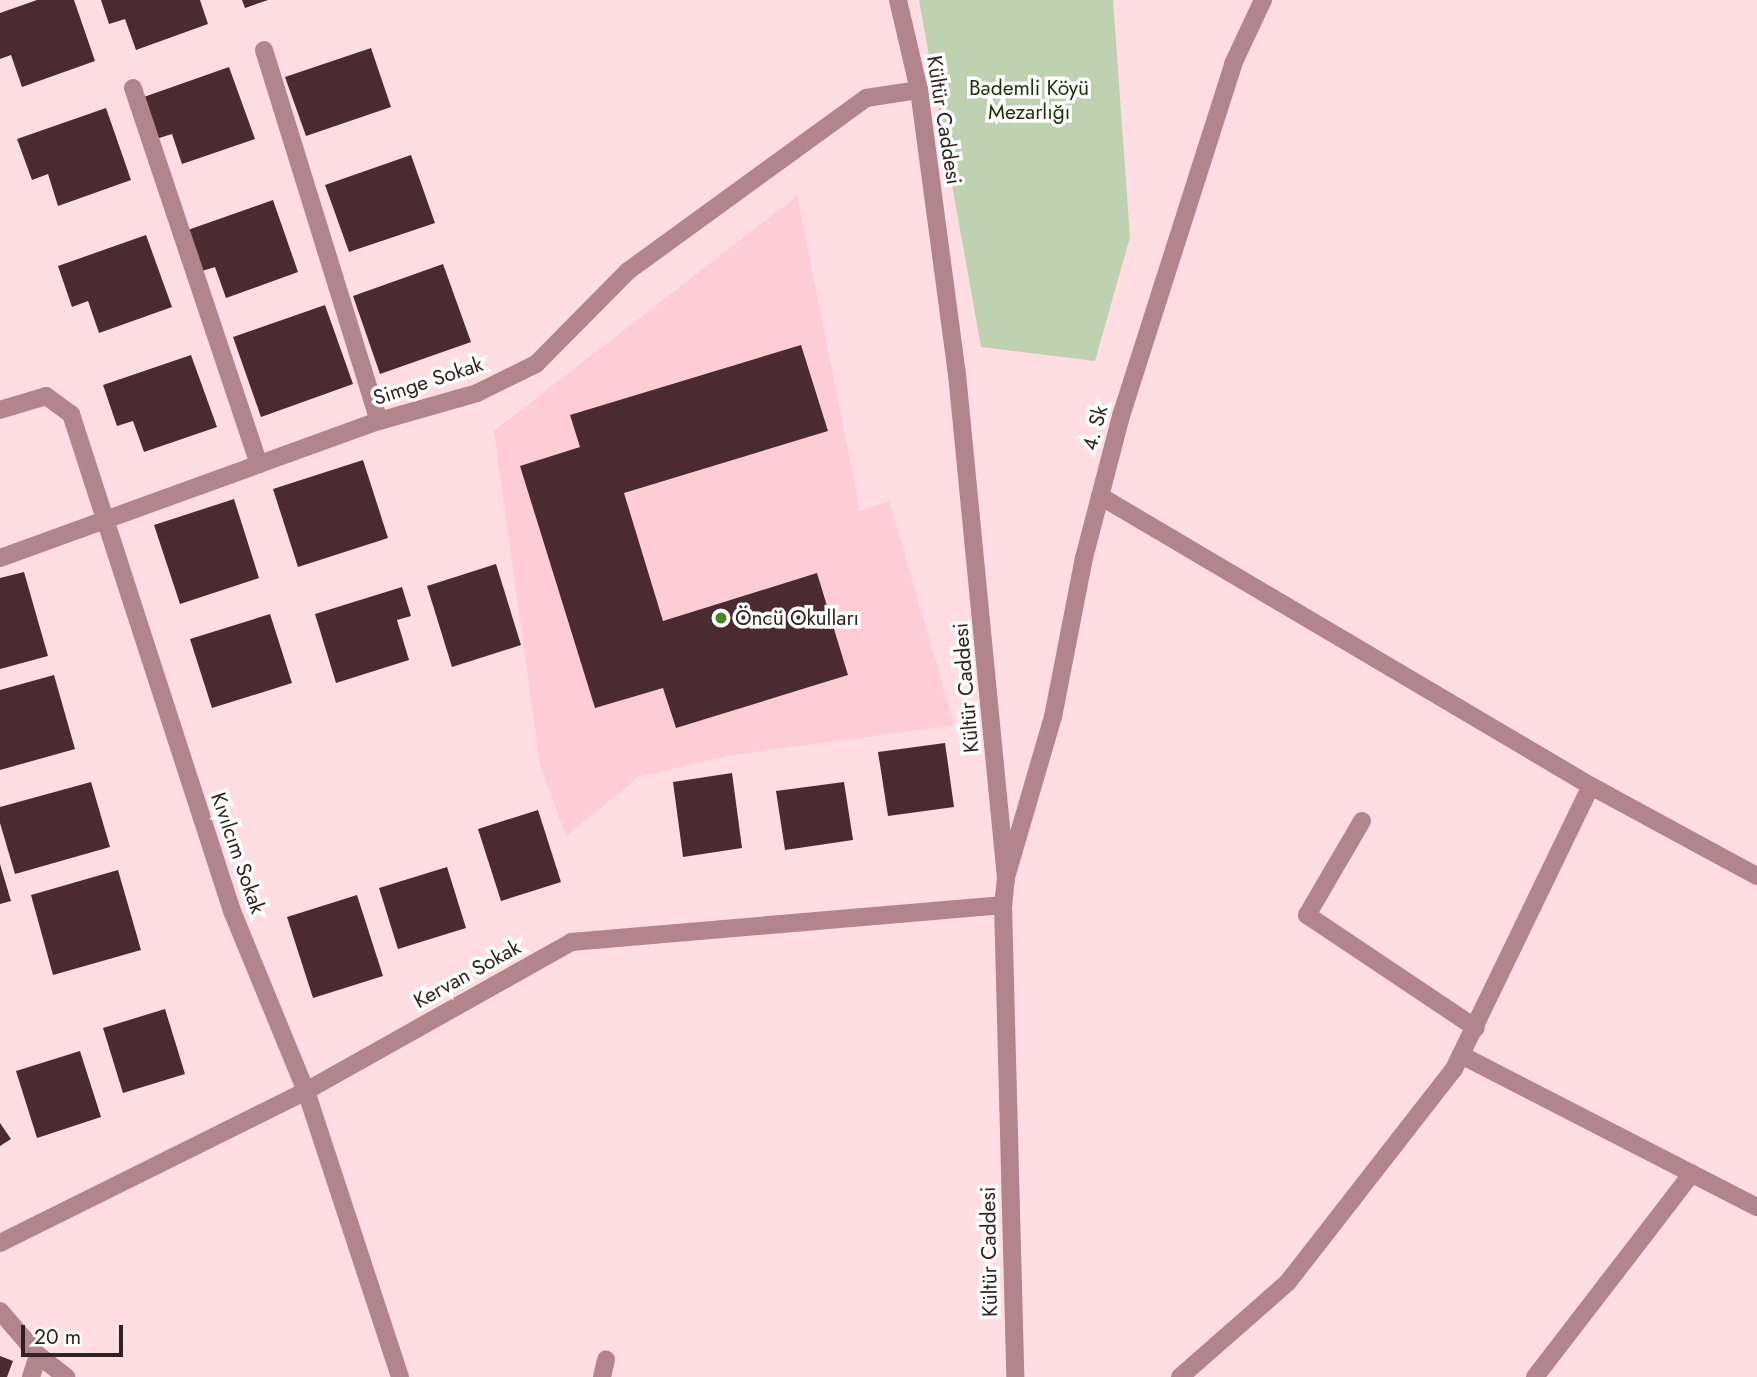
<!DOCTYPE html>
<meta charset="utf-8">
<style>
body{margin:0}
#map{position:relative;width:1757px;height:1377px;overflow:hidden;background:#ffdde2;font-family:Jost,sans-serif}
div>[style]{position:absolute}
.built>*{inset:0;background:#feccd4}
.green>*{inset:0;background:#bed2b2}
.building>*{inset:0;background:#4b2b31}
.service>*{height:18px;margin:-9px;padding:0 9px;transform-origin:9px;border-radius:9px;background:#b2858c}
.minor>*{height:18px;margin:-9px;padding:0 9px;transform-origin:9px;border-radius:9px;background:#b2858c}
.tertiary>*{height:18px;margin:-9px;padding:0 9px;transform-origin:9px;border-radius:9px;background:#b2858c}
.dots>*{width:19px;height:19px;translate:-50% -50%;box-sizing:border-box;border:4px solid #fff;border-radius:50%}
span{translate:-50% -50%;white-space:nowrap;text-align:center;line-height:1.15;-webkit-text-stroke:7px #fff;paint-order:stroke}
.park-label{font-size:21px;color:#193205}
.street-label{font-size:21px;color:#302123}
.poi-label{font-size:21px;color:#302123}
.left{translate:0 -50%;text-align:left}
.scale{position:absolute;left:21px;top:1325px;width:102px;height:32px;box-sizing:border-box;border:4px solid #302123;border-top:0;padding-left:9px;font-size:21px;line-height:24px;white-space:nowrap;color:#302123;-webkit-text-stroke:5px #fff;paint-order:stroke}
</style>
<div id="map">
<div class="built">
<i style="clip-path:polygon(797px 196px,860px 511px,889px 501px,954px 725px,726px 756px,638px 777px,566px 836px,540px 765px,494px 431px)"></i>
</div>
<div class="green">
<i style="clip-path:polygon(919px 0,1113px 0,1130px 237px,1095px 361px,981px 347px)"></i>
</div>
<div class="building">
<i style="clip-path:polygon(37px 0,74px 0,95px 61px,22px 87px,11px 55px,0 59px,0 13px)"></i>
<i style="clip-path:polygon(101px 0,200px 0,208px 24px,136px 50px,125px 19px,109px 24px)"></i>
<i style="clip-path:polygon(242px 0,268px 0,245px 8px)"></i>
<i style="clip-path:polygon(371px 48px,391px 107px,306px 136px,285px 77px)"></i>
<i style="clip-path:polygon(229px 67px,255px 139px,182px 164px,172px 134px,156px 139px,141px 98px)"></i>
<i style="clip-path:polygon(106px 108px,131px 180px,58px 206px,48px 174px,32px 180px,17px 139px)"></i>
<i style="clip-path:polygon(411px 155px,435px 223px,349px 252px,325px 185px)"></i>
<i style="clip-path:polygon(273px 200px,298px 272px,226px 298px,215px 267px,199px 272px,185px 231px)"></i>
<i style="clip-path:polygon(146px 235px,172px 307px,99px 333px,88px 301px,72px 307px,58px 266px)"></i>
<i style="clip-path:polygon(443px 264px,471px 342px,380px 374px,353px 296px)"></i>
<i style="clip-path:polygon(325px 305px,353px 384px,261px 417px,233px 337px)"></i>
<i style="clip-path:polygon(801px 345px,828px 431px,624px 493px,663px 621px,817px 573px,848px 675px,676px 728px,663px 688px,595px 708px,520px 466px,580px 447px,570px 415px)"></i>
<i style="clip-path:polygon(191px 355px,217px 427px,144px 452px,133px 421px,117px 426px,103px 385px)"></i>
<i style="clip-path:polygon(363px 460px,388px 538px,298px 567px,273px 489px)"></i>
<i style="clip-path:polygon(234px 499px,259px 578px,180px 604px,154px 525px)"></i>
<i style="clip-path:polygon(496px 564px,521px 645px,452px 667px,427px 586px)"></i>
<i style="clip-path:polygon(24px 572px,48px 656px,0 669px,0 578px)"></i>
<i style="clip-path:polygon(402px 587px,411px 616px,397px 620px,409px 660px,336px 683px,315px 614px)"></i>
<i style="clip-path:polygon(270px 614px,292px 683px,212px 708px,190px 639px)"></i>
<i style="clip-path:polygon(54px 675px,75px 749px,0 770px,0 690px)"></i>
<i style="clip-path:polygon(945px 743px,954px 807px,888px 816px,878px 752px)"></i>
<i style="clip-path:polygon(732px 773px,742px 848px,683px 857px,673px 782px)"></i>
<i style="clip-path:polygon(91px 782px,110px 847px,15px 874px,0 823px,0 807px)"></i>
<i style="clip-path:polygon(844px 782px,853px 840px,785px 850px,776px 791px)"></i>
<i style="clip-path:polygon(538px 810px,561px 882px,501px 901px,478px 829px)"></i>
<i style="clip-path:polygon(0 864px,11px 901px,0 904px)"></i>
<i style="clip-path:polygon(447px 867px,466px 928px,398px 949px,379px 888px)"></i>
<i style="clip-path:polygon(118px 870px,141px 950px,53px 975px,31px 895px)"></i>
<i style="clip-path:polygon(357px 895px,383px 976px,313px 998px,287px 917px)"></i>
<i style="clip-path:polygon(165px 1009px,185px 1074px,123px 1093px,103px 1028px)"></i>
<i style="clip-path:polygon(80px 1051px,101px 1117px,37px 1138px,16px 1071px)"></i>
<i style="clip-path:polygon(0 1123px,11px 1139px,0 1146px)"></i>
<i style="clip-path:polygon(0 1356px,13px 1361px,7px 1377px,0 1377px)"></i>
</div>
<div class="service">
<i style="left:1535px;top:1377px;width:257px;rotate:-52.4deg"></i>
</div>
<div class="minor">
<i style="left:264px;top:50px;width:388px;rotate:72.8deg"></i>
<i style="left:133px;top:88px;width:397px;rotate:71.5deg"></i>
<i style="left:0;top:410px;width:48px;rotate:-16.9deg"></i>
<i style="left:46px;top:396px;width:31px;rotate:36deg"></i>
<i style="left:71px;top:414px;width:522px;rotate:72.05deg"></i>
<i style="left:232px;top:911px;width:195px;rotate:67.7deg"></i>
<i style="left:306px;top:1091px;width:301px;rotate:71.8deg"></i>
<i style="left:1100px;top:496px;width:570px;rotate:30.57deg"></i>
<i style="left:1591px;top:786px;width:189px;rotate:28.5deg"></i>
<i style="left:0;top:558px;width:403px;rotate:-19.9deg"></i>
<i style="left:379px;top:421px;width:102px;rotate:-15.9deg"></i>
<i style="left:477px;top:393px;width:66px;rotate:-26.2deg"></i>
<i style="left:536px;top:364px;width:131px;rotate:-45.3deg"></i>
<i style="left:628px;top:271px;width:294px;rotate:-36deg"></i>
<i style="left:866px;top:98px;width:54px;rotate:-8.6deg"></i>
<i style="left:1362px;top:821px;width:109px;rotate:120.3deg"></i>
<i style="left:1307px;top:915px;width:203px;rotate:33.8deg"></i>
<i style="left:1007px;top:874px;width:164px;rotate:-73.7deg"></i>
<i style="left:1053px;top:717px;width:162px;rotate:-79deg"></i>
<i style="left:1084px;top:558px;width:147px;rotate:-75.4deg"></i>
<i style="left:1121px;top:416px;width:369px;rotate:-72.3deg"></i>
<i style="left:1233px;top:64px;width:71px;rotate:-64.9deg"></i>
<i style="left:1461px;top:1055px;width:333px;rotate:27.2deg"></i>
<i style="left:0;top:1243px;width:342px;rotate:-26.4deg"></i>
<i style="left:306px;top:1091px;width:304px;rotate:-29.3deg"></i>
<i style="left:571px;top:942px;width:434px;rotate:-4.9deg"></i>
<i style="left:0;top:1311px;width:58px;rotate:49.2deg"></i>
<i style="left:38px;top:1355px;width:36px;rotate:38deg"></i>
<i style="left:31px;top:1377px;width:23px;rotate:-72deg"></i>
<i style="left:602px;top:1377px;width:18px;rotate:-77deg"></i>
<i style="left:1180px;top:1377px;width:144px;rotate:-41.3deg"></i>
<i style="left:1288px;top:1282px;width:270px;rotate:-52.1deg"></i>
<i style="left:1454px;top:1069px;width:314px;rotate:-64.2deg"></i>
</div>
<div class="tertiary">
<i style="left:898px;top:0;width:92px;rotate:76.9deg"></i>
<i style="left:919px;top:90px;width:287px;rotate:82.4deg"></i>
<i style="left:957px;top:374px;width:506px;rotate:84.45deg"></i>
<i style="left:1006px;top:878px;width:27px;rotate:96deg"></i>
<i style="left:1003px;top:905px;width:472px;rotate:88.5deg"></i>
</div>
<div class="dots">
<i style="left:721px;top:618px;background:#4c841d"></i>
</div>
<div class="park-label">
<span style="left:1029px;top:100px">Bademli Köyü<br>Mezarlığı</span>
</div>
<div class="street-label">
<span style="left:944px;top:120px;rotate:81deg">Kültür Caddesi</span>
<span style="left:428px;top:381px;rotate:-18deg">Simge Sokak</span>
<span style="left:1095px;top:428px;rotate:-75deg">4. Sk</span>
<span style="left:966px;top:688px;rotate:-95deg">Kültür Caddesi</span>
<span style="left:238px;top:853px;rotate:71deg">Kıvılcım Sokak</span>
<span style="left:467px;top:974px;rotate:-29deg">Kervan Sokak</span>
<span style="left:989px;top:1252px;rotate:-91deg">Kültür Caddesi</span>
</div>
<div class="poi-label">
<span class="left" style="left:735px;top:618px">Öncü Okulları</span>
</div>
<div class="scale">20 m</div>
</div>
